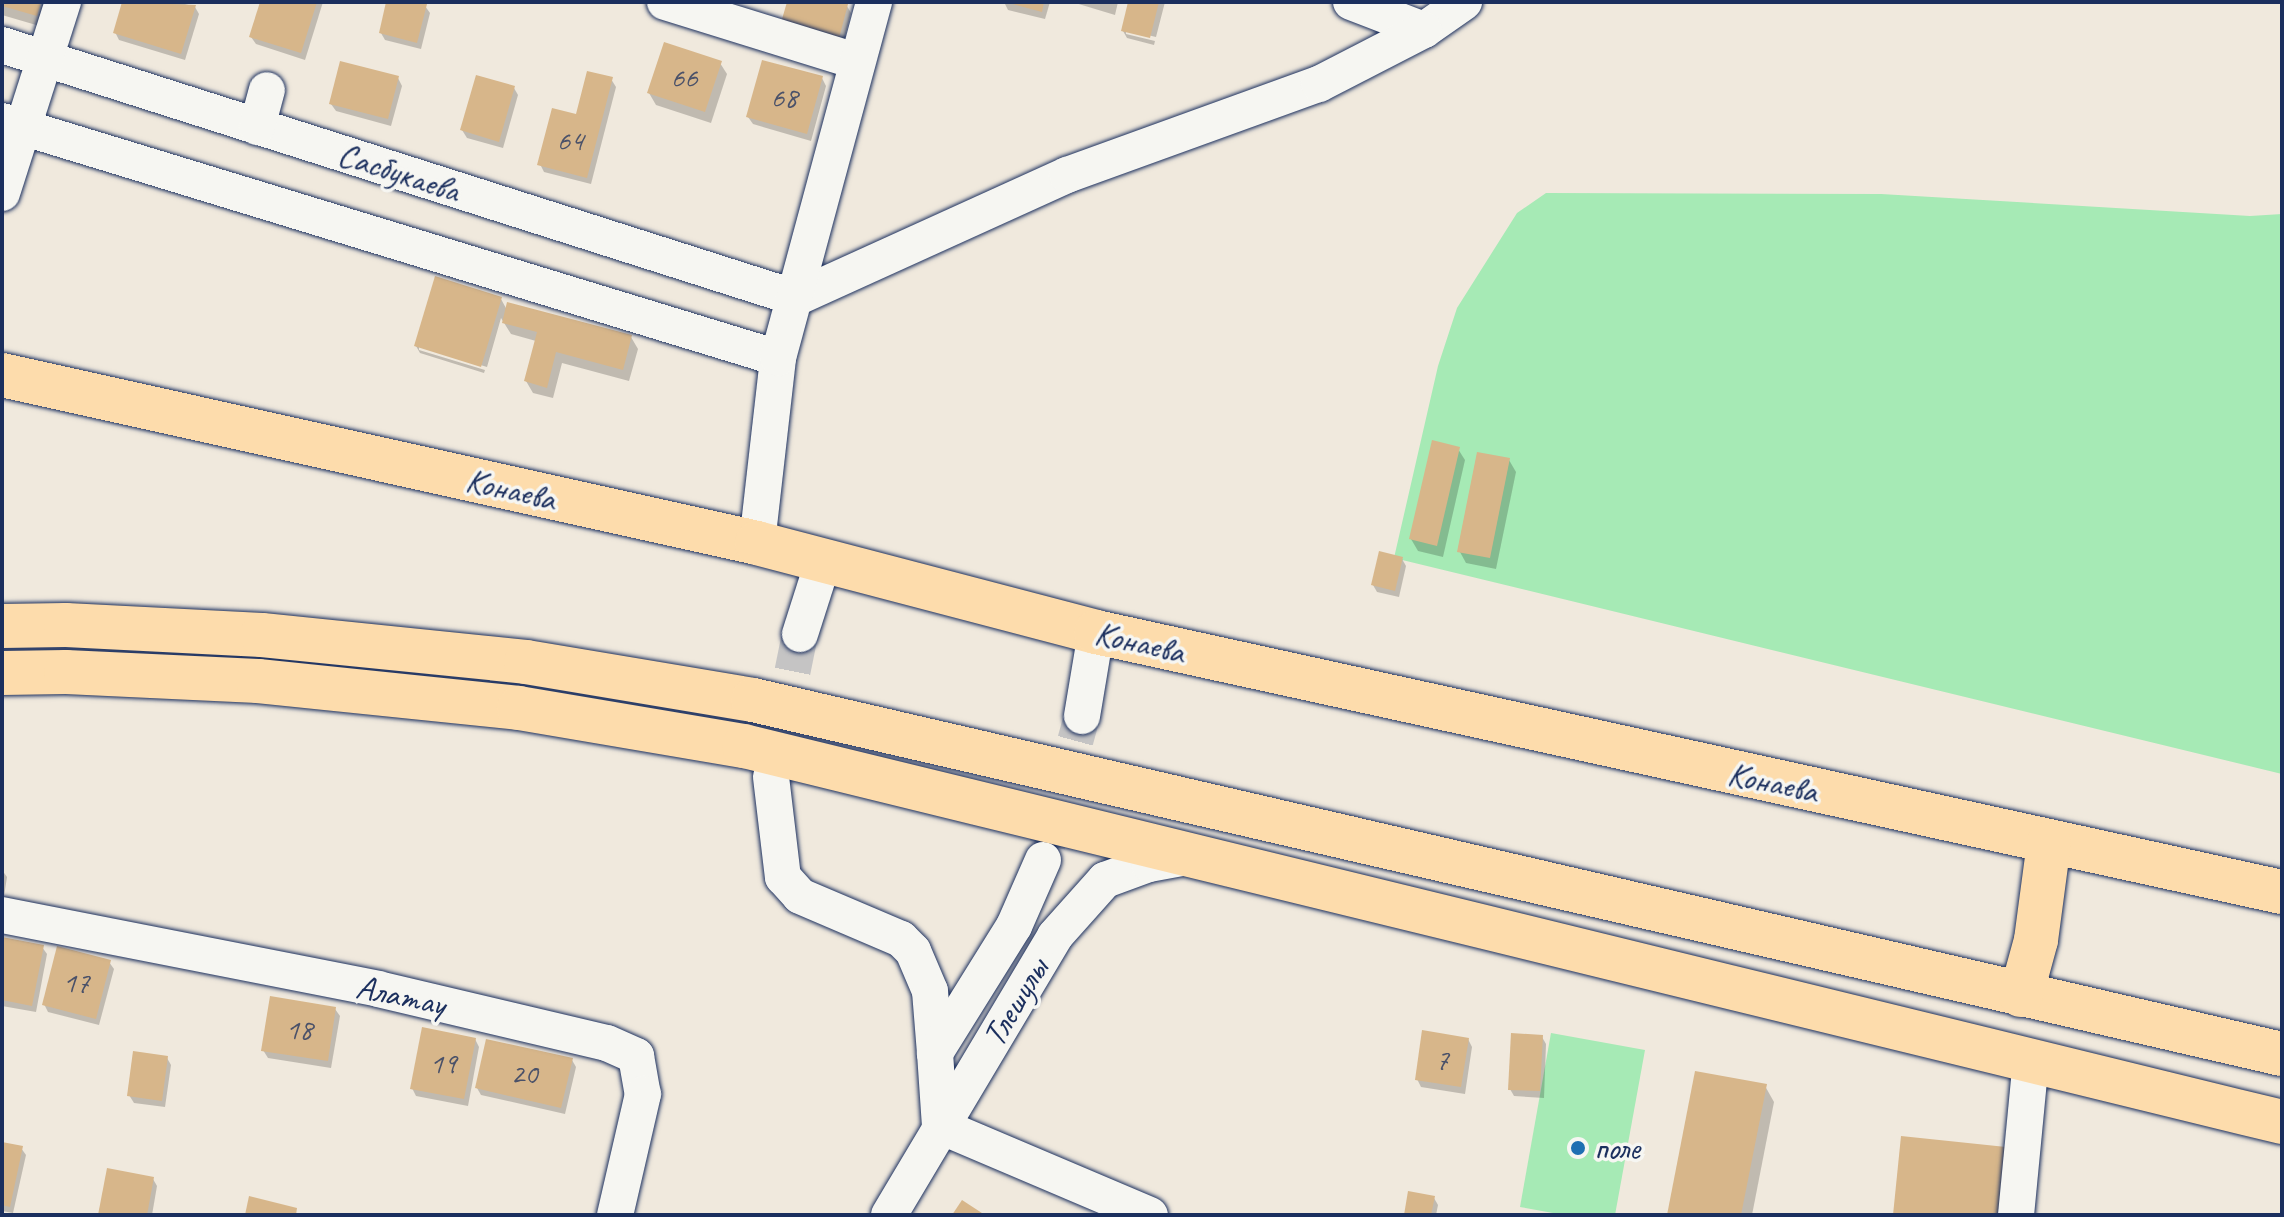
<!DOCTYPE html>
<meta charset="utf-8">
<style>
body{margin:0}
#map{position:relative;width:2284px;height:1217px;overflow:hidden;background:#f0e9dd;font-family:Caveat,sans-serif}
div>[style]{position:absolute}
.green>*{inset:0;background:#a6eab5}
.shadow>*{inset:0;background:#0003}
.building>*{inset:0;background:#d7b68a}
.minor-tunnel>*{height:36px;margin-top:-18px;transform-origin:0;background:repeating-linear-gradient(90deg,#c5c4c4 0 36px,transparent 0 54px)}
.roads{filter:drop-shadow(0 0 2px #1b2f5e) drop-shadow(0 0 2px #1b2f5e)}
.minor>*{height:36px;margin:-18px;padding:0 18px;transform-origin:18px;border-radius:18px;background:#f6f6f2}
.major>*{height:44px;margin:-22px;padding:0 22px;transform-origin:22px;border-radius:22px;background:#fddcac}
.highway>*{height:44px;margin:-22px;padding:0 22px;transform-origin:22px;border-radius:22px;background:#fddcac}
.dots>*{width:22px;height:22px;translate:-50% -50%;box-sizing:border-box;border:4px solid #f6f6f2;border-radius:50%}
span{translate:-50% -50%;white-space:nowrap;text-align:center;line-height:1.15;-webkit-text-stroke:7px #f6f6f2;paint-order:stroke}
.number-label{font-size:30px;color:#4a5169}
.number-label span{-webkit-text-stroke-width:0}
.street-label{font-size:34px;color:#1b2f5e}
.poi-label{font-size:34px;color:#1b2f5e}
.left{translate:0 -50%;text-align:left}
.frame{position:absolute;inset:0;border:4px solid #1b2f5e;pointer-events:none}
</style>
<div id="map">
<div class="green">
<i style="clip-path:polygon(1546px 193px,1881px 194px,2250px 216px,2282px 214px,2282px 774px,1394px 558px,1438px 366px,1457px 308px,1517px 213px)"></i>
<i style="clip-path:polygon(1551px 1033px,1645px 1050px,1615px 1215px,1564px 1215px,1520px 1207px)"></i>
</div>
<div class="shadow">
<i style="clip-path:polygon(2px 2px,50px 2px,43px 27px,2px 15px)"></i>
<i style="clip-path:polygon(124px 2px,178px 2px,195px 7px,199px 14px,185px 60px,119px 40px,115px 32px)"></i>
<i style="clip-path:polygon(262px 2px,323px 2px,305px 60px,256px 44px,251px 37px)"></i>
<i style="clip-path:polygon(388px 2px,425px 6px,430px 13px,421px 49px,385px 40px,381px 33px)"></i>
<i style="clip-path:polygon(789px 2px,832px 2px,847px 6px,851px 13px,842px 48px,782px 26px)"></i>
<i style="clip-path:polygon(1004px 2px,1050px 2px,1045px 19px,1008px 10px)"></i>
<i style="clip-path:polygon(1072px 2px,1118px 2px,1115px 15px)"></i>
<i style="clip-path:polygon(1130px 2px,1165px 2px,1156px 37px,1126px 30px,1126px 34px,1155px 41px,1154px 45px,1127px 38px,1123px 31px)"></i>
<i style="clip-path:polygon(720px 63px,727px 74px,711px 123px,656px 105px,649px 93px)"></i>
<i style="clip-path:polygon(398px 78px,402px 86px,391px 126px,336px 111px,331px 104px)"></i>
<i style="clip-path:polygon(822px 78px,826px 86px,811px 141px,753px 124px,748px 117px)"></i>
<i style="clip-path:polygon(611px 79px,616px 87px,591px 184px,544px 172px,540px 164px)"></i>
<i style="clip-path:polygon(514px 88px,518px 95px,503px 148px,467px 138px,462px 130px)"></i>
<i style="clip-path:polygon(501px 299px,507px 310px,631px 337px,638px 349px,629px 381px,562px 363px,553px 398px,533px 393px,526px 381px,536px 341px,511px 334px,501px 318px,487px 367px,419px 346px,419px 350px,485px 370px,484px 373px,420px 353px,416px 346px)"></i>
<i style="clip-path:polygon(1458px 449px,1465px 460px,1443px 557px,1418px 551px,1411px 539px)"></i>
<i style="clip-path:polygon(1509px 460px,1516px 472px,1496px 569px,1466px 563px,1460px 552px)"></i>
<i style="clip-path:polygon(1402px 559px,1406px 566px,1399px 597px,1377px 592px,1373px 585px)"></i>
<i style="clip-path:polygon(2px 870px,7px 877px,3px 903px,2px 903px)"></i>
<i style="clip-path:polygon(2px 939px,42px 947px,47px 954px,36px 1012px,2px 1006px)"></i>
<i style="clip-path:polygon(109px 962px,114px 969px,99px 1025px,48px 1012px,44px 1004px)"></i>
<i style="clip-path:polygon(335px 1009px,340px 1016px,331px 1068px,268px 1058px,263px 1050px)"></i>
<i style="clip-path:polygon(1542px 1037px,1546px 1044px,1544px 1098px,1514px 1096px,1510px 1089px)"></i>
<i style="clip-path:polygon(475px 1039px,479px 1047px,468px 1106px,416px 1096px,412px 1088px)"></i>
<i style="clip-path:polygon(1468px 1039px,1472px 1047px,1465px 1094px,1421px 1087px,1417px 1079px)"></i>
<i style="clip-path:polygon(167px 1058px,171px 1065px,165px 1107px,134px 1103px,129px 1095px)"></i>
<i style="clip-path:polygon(572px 1060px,576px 1067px,565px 1114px,481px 1095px,477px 1088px)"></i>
<i style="clip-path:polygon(1765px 1086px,1774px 1102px,1752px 1215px,1669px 1215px)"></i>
<i style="clip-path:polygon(2px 1144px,21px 1148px,26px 1155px,13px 1213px,2px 1211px)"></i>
<i style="clip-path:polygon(153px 1179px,157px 1186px,152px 1215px,100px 1215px)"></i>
<i style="clip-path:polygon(1434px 1198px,1438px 1205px,1436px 1215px,1406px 1215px)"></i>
</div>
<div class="building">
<i style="clip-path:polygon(2px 2px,41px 2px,37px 16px,2px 6px)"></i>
<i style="clip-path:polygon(122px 2px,196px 5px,181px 54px,113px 33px)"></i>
<i style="clip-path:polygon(260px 2px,317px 2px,301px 53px,249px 37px)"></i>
<i style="clip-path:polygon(386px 2px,427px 4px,417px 43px,379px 33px)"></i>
<i style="clip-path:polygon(787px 2px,848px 4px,838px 42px,780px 26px)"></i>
<i style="clip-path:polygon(1005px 2px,1044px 2px,1042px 12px)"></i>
<i style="clip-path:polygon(1128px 2px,1159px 2px,1150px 38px,1121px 31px)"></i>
<i style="clip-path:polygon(664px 42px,722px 61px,705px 112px,647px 93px)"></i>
<i style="clip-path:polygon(762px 60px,823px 76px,807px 134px,746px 117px)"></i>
<i style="clip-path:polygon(340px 61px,399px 76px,388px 119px,329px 104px)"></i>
<i style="clip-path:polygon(587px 71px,613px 77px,587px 178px,537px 165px,552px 108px,576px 114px)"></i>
<i style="clip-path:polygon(476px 75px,515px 86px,499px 142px,460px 130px)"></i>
<i style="clip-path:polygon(435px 276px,502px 297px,481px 367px,414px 346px)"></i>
<i style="clip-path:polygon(507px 302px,632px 335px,623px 370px,556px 352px,547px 388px,524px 381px,537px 332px,502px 323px)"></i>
<i style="clip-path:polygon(1432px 440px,1460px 447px,1437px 546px,1409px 539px)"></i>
<i style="clip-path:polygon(1477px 452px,1510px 458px,1490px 558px,1457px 552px)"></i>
<i style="clip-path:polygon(1379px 551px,1403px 557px,1395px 591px,1371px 585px)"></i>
<i style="clip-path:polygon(2px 937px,44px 945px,32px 1006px,2px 1000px)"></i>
<i style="clip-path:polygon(57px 946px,111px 960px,96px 1019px,42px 1005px)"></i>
<i style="clip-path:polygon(270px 996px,336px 1007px,328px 1061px,261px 1051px)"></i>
<i style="clip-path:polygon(422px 1027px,476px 1038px,464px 1099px,410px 1089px)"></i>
<i style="clip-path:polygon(1422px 1030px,1469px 1038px,1461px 1087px,1415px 1080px)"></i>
<i style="clip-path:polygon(1511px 1033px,1543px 1035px,1540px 1091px,1508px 1090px)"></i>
<i style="clip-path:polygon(486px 1039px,573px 1058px,561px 1108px,475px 1088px)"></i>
<i style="clip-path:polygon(133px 1051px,168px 1056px,162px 1101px,127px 1096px)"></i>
<i style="clip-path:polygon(1695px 1071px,1767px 1084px,1741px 1215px,1667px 1215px)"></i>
<i style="clip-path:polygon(1901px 1136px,2006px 1147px,1999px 1215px,1893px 1215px)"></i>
<i style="clip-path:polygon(2px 1142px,23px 1146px,10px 1207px,2px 1205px)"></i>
<i style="clip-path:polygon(107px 1168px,154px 1177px,147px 1215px,98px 1215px)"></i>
<i style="clip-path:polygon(1408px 1191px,1435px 1196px,1431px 1215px,1404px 1215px)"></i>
<i style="clip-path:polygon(249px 1196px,297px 1208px,296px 1215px,245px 1215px)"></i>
<i style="clip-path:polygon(962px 1200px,985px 1215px,952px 1215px)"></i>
</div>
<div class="minor-tunnel">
<i style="left:771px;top:777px;width:146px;rotate:-78.5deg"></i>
<i style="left:1047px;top:845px;width:134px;rotate:-74.8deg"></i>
</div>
<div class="roads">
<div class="minor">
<i style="left:665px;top:2px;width:200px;rotate:17.2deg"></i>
<i style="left:1351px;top:2px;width:78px;rotate:21deg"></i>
<i style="left:1424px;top:30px;width:49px;rotate:-35deg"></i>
<i style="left:2px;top:45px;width:833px;rotate:17.67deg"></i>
<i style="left:796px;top:298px;width:298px;rotate:-24.4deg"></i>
<i style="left:1067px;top:175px;width:268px;rotate:-19.9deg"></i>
<i style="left:1319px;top:84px;width:118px;rotate:-27.2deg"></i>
<i style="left:2px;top:121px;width:811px;rotate:16.98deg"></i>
<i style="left:257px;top:127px;width:38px;rotate:-75deg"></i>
<i style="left:2px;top:193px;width:201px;rotate:-72.3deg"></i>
<i style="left:757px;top:543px;width:186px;rotate:-83.5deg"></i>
<i style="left:778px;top:358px;width:369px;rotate:-74.9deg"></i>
<i style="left:800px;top:634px;width:76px;rotate:-72.3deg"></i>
<i style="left:1082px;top:716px;width:85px;rotate:-80.5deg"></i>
<i style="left:771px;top:777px;width:101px;rotate:83.2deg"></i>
<i style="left:783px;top:877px;width:25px;rotate:48deg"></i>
<i style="left:800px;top:896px;width:110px;rotate:23.1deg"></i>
<i style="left:901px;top:939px;width:17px;rotate:45deg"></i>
<i style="left:913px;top:951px;width:43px;rotate:67deg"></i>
<i style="left:930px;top:991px;width:62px;rotate:85.4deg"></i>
<i style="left:1043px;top:860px;width:72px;rotate:113.7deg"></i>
<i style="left:1014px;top:926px;width:150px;rotate:121.9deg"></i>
<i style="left:935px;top:1053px;width:73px;rotate:86.1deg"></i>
<i style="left:940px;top:1126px;width:228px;rotate:23deg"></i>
<i style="left:2px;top:915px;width:383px;rotate:11.1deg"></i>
<i style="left:378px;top:989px;width:235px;rotate:13.3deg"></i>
<i style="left:607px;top:1043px;width:32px;rotate:24deg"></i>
<i style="left:636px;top:1056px;width:39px;rotate:80deg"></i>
<i style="left:643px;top:1094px;width:124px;rotate:103deg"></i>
<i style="left:889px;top:1215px;width:325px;rotate:-59.2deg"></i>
<i style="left:1055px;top:936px;width:75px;rotate:-48.2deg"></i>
<i style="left:1105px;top:880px;width:47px;rotate:-20deg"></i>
<i style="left:1149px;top:864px;width:44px;rotate:-10.5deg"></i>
<i style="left:2016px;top:1215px;width:158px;rotate:-84.5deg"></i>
</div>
<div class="major">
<i style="left:2px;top:375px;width:773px;rotate:12.54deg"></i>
<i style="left:757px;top:543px;width:350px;rotate:14.7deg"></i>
<i style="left:1096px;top:632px;width:1214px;rotate:12.37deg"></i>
</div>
<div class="highway">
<i style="left:2px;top:626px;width:64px;rotate:-0.9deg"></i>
<i style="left:66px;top:625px;width:196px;rotate:2.9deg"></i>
<i style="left:262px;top:635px;width:265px;rotate:5.8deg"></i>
<i style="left:526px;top:662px;width:230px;rotate:9.5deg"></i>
<i style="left:753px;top:700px;width:1569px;rotate:13.04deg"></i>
<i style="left:2px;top:673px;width:64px;rotate:-0.9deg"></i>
<i style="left:66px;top:672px;width:192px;rotate:2.7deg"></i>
<i style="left:258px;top:681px;width:262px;rotate:5.9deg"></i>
<i style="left:519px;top:708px;width:228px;rotate:9.6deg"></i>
<i style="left:744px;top:746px;width:1583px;rotate:13.74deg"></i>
<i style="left:2021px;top:995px;width:57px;rotate:-74.7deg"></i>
<i style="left:2036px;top:940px;width:98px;rotate:-82.4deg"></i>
</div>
</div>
<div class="dots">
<i style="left:1578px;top:1148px;background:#1f6fb2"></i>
</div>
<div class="number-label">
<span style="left:684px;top:77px">66</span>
<span style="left:784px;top:97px">68</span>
<span style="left:570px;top:140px">64</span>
<span style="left:76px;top:982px">17</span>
<span style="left:299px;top:1029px">18</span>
<span style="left:1442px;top:1059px">7</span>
<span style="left:443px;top:1063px">19</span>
<span style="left:524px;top:1073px">20</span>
</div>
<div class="street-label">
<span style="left:399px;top:172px;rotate:18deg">Сасбукаева</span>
<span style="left:511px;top:489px;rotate:13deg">Конаева</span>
<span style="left:1140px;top:642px;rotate:13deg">Конаева</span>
<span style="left:1773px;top:782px;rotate:12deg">Конаева</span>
<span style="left:401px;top:995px;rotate:12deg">Алатау</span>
<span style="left:1015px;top:1002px;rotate:-59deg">Тлешулы</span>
</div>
<div class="poi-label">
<span class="left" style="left:1594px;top:1148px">поле</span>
</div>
<div class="frame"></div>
</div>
